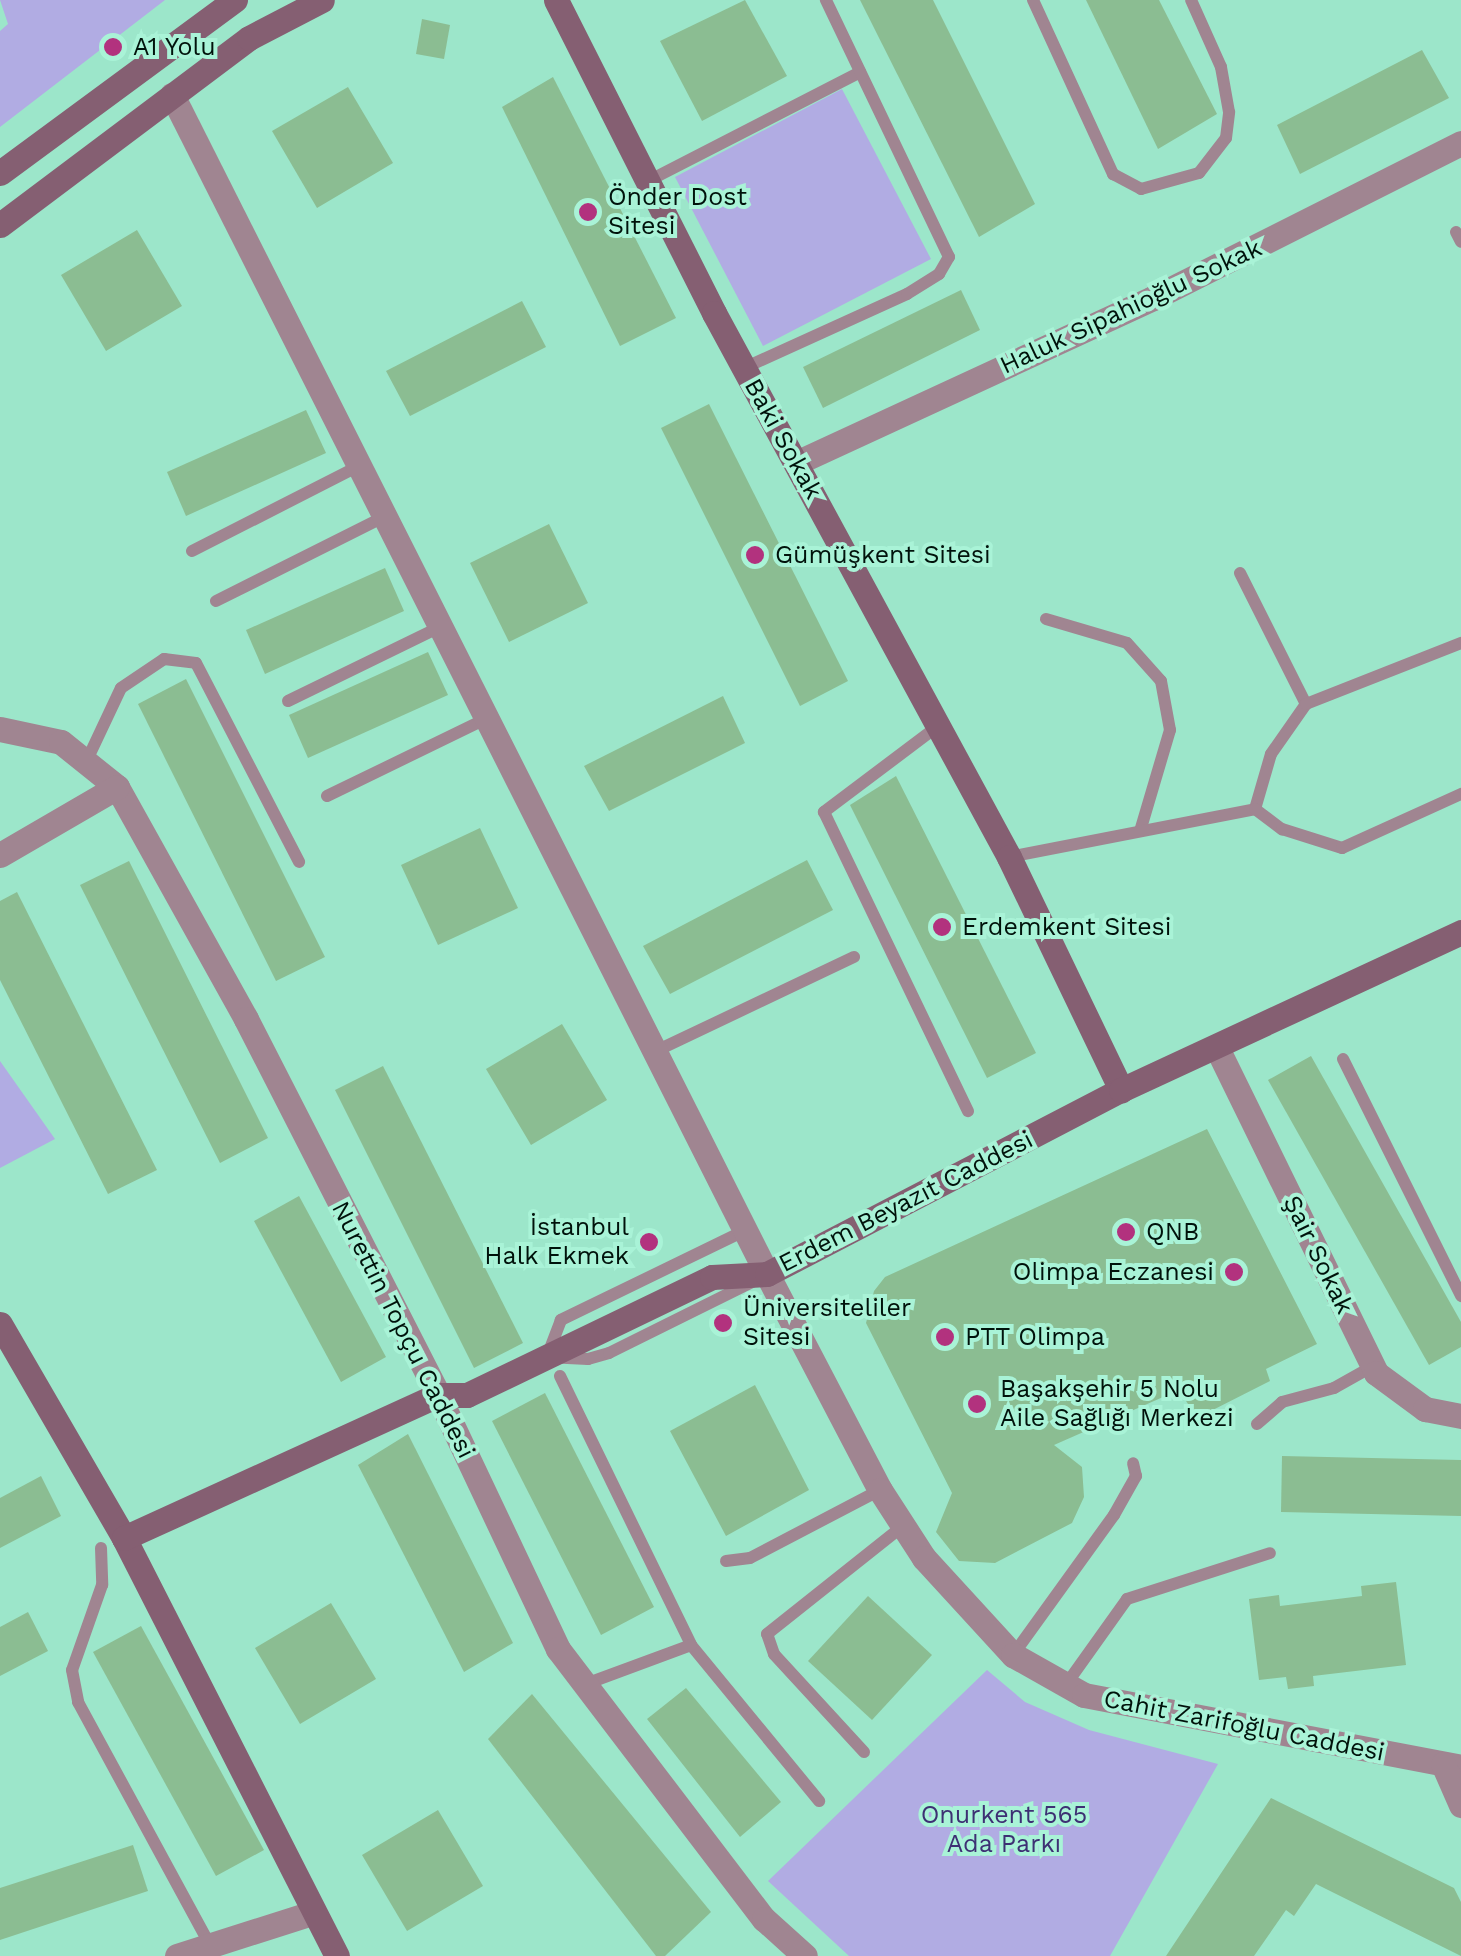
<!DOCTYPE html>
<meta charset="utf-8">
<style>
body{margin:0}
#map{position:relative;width:1461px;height:1956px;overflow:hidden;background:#9ce6ca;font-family:"Work Sans",sans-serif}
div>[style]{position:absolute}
.green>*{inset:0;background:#b1ace3}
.building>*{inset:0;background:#8bbd92}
.lane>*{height:12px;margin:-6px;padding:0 6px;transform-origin:6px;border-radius:6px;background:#a08591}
.street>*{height:25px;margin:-12.5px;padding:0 12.5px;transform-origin:12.5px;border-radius:12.5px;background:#a08591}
.secondary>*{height:25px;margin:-12.5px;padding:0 12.5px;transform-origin:12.5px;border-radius:12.5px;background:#855f72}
.dots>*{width:28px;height:28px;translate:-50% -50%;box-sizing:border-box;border:5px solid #a9f3d7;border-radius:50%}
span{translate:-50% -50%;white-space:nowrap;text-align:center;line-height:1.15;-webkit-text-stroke:8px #a9f3d7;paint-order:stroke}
.poi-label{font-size:25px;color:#00120b}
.left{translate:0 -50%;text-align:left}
.right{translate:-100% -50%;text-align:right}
.street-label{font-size:25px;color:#00120b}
.park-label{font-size:25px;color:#3d3073}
</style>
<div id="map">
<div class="green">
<i style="clip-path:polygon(0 0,165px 0,0 127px,0 31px,8px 24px)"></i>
<i style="clip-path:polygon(842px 89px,931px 259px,763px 346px,675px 177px)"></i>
<i style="clip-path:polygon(0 1061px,55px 1139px,0 1168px)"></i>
<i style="clip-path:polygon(987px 1670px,1025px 1702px,1089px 1730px,1218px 1764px,1110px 1956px,849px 1956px,768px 1881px)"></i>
</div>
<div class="building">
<i style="clip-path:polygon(745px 0,787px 76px,702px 121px,660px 41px)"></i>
<i style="clip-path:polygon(860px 0,933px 0,1035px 204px,979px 237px)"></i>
<i style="clip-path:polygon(1086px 0,1159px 0,1217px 114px,1158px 149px)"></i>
<i style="clip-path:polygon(422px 19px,450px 25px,444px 59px,416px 54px)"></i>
<i style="clip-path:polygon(1422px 50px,1449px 98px,1300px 174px,1277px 125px)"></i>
<i style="clip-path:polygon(553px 77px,676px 318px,620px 346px,502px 107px)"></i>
<i style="clip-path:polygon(348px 87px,393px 163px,317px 208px,272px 131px)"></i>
<i style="clip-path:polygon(137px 230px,182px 306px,106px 351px,61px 275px)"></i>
<i style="clip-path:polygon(961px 290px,980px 330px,823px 408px,803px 367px)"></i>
<i style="clip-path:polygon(522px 301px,546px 347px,410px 416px,386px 371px)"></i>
<i style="clip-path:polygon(709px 404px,848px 681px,800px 706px,661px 428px)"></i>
<i style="clip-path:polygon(306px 410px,326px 453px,186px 516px,167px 472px)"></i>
<i style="clip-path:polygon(549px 524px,588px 603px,509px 642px,470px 563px)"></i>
<i style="clip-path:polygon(385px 568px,404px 611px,265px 674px,246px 630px)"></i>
<i style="clip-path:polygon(428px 652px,448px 695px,308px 758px,289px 715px)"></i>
<i style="clip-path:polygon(186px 679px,325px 957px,276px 981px,138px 704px)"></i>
<i style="clip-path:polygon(723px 696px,745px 743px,609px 811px,584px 766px)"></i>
<i style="clip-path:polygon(896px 776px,1036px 1053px,987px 1078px,850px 805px)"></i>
<i style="clip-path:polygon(480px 828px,518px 908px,438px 945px,401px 865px)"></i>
<i style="clip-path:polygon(807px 860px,833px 910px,670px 994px,643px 946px)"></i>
<i style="clip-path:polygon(129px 861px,268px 1138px,220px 1163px,80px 885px)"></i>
<i style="clip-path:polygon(17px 892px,157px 1170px,108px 1194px,0 980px,0 901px)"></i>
<i style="clip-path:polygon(562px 1024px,607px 1100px,531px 1145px,486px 1069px)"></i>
<i style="clip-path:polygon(1311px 1056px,1461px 1322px,1461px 1347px,1429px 1365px,1268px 1080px)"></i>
<i style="clip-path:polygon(383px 1066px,523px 1343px,474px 1368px,335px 1090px)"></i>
<i style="clip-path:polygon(1207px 1129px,1317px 1344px,1266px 1369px,1270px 1381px,1197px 1418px,1179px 1390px,1054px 1445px,1082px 1467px,1084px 1497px,1072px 1523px,995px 1563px,959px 1561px,936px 1532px,952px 1493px,866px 1323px,874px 1291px,885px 1277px)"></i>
<i style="clip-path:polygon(299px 1196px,386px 1357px,341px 1382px,254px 1221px)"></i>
<i style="clip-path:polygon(755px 1385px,809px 1490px,726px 1536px,670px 1431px)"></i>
<i style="clip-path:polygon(545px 1393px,654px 1607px,601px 1635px,492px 1421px)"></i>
<i style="clip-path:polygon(408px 1434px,513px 1643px,464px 1672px,358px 1465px)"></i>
<i style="clip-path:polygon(1282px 1456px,1461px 1460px,1461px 1516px,1281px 1512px)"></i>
<i style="clip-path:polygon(41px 1476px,61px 1516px,0 1548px,0 1498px)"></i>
<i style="clip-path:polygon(1396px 1582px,1406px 1665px,1313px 1676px,1314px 1686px,1288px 1689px,1286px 1677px,1259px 1680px,1249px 1599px,1279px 1595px,1280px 1606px,1362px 1596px,1361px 1586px)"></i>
<i style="clip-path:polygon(868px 1596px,932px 1655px,872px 1720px,808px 1661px)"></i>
<i style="clip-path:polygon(331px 1603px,376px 1679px,300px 1724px,255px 1648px)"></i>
<i style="clip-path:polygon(28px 1612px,48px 1651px,0 1676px,0 1627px)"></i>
<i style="clip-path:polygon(141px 1626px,264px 1850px,216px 1876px,93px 1652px)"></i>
<i style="clip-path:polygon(686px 1688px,781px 1802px,740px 1837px,647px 1719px)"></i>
<i style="clip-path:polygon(532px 1694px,711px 1912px,665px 1956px,656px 1956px,488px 1739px)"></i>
<i style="clip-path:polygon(1271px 1798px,1454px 1888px,1461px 1902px,1461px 1956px,1316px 1884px,1294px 1916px,1286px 1910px,1254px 1956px,1166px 1956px)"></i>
<i style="clip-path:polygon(438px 1810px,483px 1886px,407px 1931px,362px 1855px)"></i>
<i style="clip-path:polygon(133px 1845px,148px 1891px,0 1940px,0 1888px)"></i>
</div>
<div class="lane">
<i style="left:1033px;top:0;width:192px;rotate:65.3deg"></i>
<i style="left:1113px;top:174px;width:32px;rotate:28deg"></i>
<i style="left:1141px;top:189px;width:60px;rotate:-15.4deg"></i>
<i style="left:1199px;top:173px;width:44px;rotate:-52.4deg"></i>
<i style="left:1226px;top:138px;width:26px;rotate:-83deg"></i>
<i style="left:1229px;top:112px;width:46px;rotate:-100.1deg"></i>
<i style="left:1221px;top:67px;width:73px;rotate:-114.1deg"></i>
<i style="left:652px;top:179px;width:234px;rotate:-27.2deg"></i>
<i style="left:1456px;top:232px;width:11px;rotate:63deg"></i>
<i style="left:744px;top:368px;width:179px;rotate:-24.4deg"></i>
<i style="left:907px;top:294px;width:38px;rotate:-32deg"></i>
<i style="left:939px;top:274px;width:20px;rotate:-60deg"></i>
<i style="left:949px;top:257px;width:285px;rotate:-115.6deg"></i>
<i style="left:192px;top:551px;width:190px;rotate:-27deg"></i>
<i style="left:1240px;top:573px;width:147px;rotate:63.3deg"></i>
<i style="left:216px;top:601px;width:190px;rotate:-26.6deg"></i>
<i style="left:1046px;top:619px;width:84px;rotate:16.5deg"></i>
<i style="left:1127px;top:643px;width:51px;rotate:48.2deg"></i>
<i style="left:1161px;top:681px;width:50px;rotate:79.6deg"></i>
<i style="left:1170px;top:730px;width:105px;rotate:106.5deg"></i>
<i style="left:288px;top:701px;width:171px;rotate:-26deg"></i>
<i style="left:938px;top:726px;width:143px;rotate:143deg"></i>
<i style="left:824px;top:812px;width:332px;rotate:64.3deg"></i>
<i style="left:88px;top:758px;width:77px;rotate:-64.8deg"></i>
<i style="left:121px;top:688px;width:52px;rotate:-34deg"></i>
<i style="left:164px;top:659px;width:32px;rotate:7deg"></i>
<i style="left:196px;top:663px;width:224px;rotate:62.6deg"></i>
<i style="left:327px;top:796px;width:181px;rotate:-25.9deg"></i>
<i style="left:1255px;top:809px;width:57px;rotate:-73.8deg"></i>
<i style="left:1271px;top:754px;width:61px;rotate:-55deg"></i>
<i style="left:1306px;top:704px;width:167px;rotate:-21.5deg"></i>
<i style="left:1009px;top:857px;width:251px;rotate:-11deg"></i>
<i style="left:1255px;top:809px;width:34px;rotate:37deg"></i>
<i style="left:1282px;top:829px;width:63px;rotate:17.6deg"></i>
<i style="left:1342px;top:848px;width:131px;rotate:-24.4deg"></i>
<i style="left:658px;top:1050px;width:217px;rotate:-25.4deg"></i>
<i style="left:1343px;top:1059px;width:265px;rotate:63.5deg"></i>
<i style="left:746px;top:1230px;width:206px;rotate:154.1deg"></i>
<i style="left:561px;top:1320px;width:40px;rotate:111deg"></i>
<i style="left:547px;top:1357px;width:41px;rotate:2.8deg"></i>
<i style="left:588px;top:1359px;width:22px;rotate:-16deg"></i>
<i style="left:609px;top:1353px;width:160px;rotate:-26.4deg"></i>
<i style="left:560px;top:1376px;width:299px;rotate:64deg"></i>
<i style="left:691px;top:1645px;width:202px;rotate:50.6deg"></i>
<i style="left:1257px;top:1424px;width:33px;rotate:-41deg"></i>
<i style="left:1282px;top:1402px;width:54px;rotate:-15.1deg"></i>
<i style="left:1334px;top:1388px;width:45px;rotate:-29.4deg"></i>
<i style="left:101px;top:1548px;width:37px;rotate:88deg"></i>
<i style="left:102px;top:1585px;width:90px;rotate:109.4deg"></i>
<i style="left:72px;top:1670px;width:33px;rotate:79deg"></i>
<i style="left:78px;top:1702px;width:277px;rotate:61.5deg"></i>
<i style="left:726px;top:1561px;width:24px;rotate:-7deg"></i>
<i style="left:750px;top:1558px;width:147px;rotate:-27.6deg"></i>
<i style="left:1013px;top:1655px;width:173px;rotate:-54.2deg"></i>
<i style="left:1114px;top:1515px;width:45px;rotate:-60.6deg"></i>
<i style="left:1136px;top:1476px;width:13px;rotate:-103deg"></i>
<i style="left:583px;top:1685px;width:115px;rotate:-20.3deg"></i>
<i style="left:1065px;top:1686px;width:107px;rotate:-54.5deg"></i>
<i style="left:1127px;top:1599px;width:150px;rotate:-17.8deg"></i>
<i style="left:864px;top:1752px;width:133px;rotate:-132.6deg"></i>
<i style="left:774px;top:1654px;width:21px;rotate:-109deg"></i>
<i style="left:767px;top:1634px;width:174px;rotate:-38.5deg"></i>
</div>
<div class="street">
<i style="left:172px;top:95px;width:1321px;rotate:63.22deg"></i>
<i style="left:767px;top:1274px;width:244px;rotate:62.4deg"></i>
<i style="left:880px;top:1490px;width:81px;rotate:57.1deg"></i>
<i style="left:924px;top:1558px;width:132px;rotate:47.5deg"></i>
<i style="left:1013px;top:1655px;width:81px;rotate:29.4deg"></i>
<i style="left:1084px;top:1695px;width:384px;rotate:10.8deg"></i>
<i style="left:796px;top:463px;width:393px;rotate:-24.8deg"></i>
<i style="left:1153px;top:298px;width:345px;rotate:-26.7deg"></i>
<i style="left:0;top:729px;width:62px;rotate:12deg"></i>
<i style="left:61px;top:742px;width:72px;rotate:38.8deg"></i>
<i style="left:117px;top:787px;width:265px;rotate:60.9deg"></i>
<i style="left:246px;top:1019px;width:422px;rotate:62.9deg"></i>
<i style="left:438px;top:1395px;width:281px;rotate:64.7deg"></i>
<i style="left:558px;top:1649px;width:340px;rotate:52.7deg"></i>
<i style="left:764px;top:1919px;width:55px;rotate:42.1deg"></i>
<i style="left:0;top:855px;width:135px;rotate:-30.2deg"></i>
<i style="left:1217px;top:1048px;width:362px;rotate:63.9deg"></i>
<i style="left:1376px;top:1373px;width:61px;rotate:36.3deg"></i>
<i style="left:1425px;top:1409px;width:37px;rotate:11deg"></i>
<i style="left:1443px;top:1764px;width:45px;rotate:66.3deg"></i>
<i style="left:177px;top:1956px;width:142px;rotate:-17.7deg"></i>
</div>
<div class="secondary">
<i style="left:556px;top:0;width:351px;rotate:63.2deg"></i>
<i style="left:714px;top:313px;width:619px;rotate:61.53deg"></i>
<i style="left:1009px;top:857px;width:259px;rotate:64.3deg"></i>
<i style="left:0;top:173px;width:292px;rotate:-36.4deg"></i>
<i style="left:0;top:225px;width:311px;rotate:-36.9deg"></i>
<i style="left:249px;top:38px;width:82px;rotate:-27.5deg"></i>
<i style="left:0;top:1324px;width:247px;rotate:59.9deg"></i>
<i style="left:124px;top:1538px;width:469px;rotate:63deg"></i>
<i style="left:124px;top:1538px;width:345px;rotate:-24.5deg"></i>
<i style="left:438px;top:1395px;width:29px"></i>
<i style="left:467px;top:1395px;width:272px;rotate:-25.7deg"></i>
<i style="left:712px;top:1277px;width:55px;rotate:-3.1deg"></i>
<i style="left:767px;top:1274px;width:399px;rotate:-27.5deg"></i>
<i style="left:1121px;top:1090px;width:375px;rotate:-24.9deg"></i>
</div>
<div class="dots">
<i style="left:113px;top:47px;background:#b2327e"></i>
<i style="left:588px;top:212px;background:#b2327e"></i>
<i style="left:755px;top:555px;background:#b2327e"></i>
<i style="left:942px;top:927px;background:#b2327e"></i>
<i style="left:1126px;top:1232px;background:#b2327e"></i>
<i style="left:649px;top:1242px;background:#b2327e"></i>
<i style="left:1234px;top:1272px;background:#b2327e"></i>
<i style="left:723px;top:1323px;background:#b2327e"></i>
<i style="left:945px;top:1337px;background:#b2327e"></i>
<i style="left:977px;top:1404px;background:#b2327e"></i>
</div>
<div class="poi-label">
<span class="left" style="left:133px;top:47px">A1 Yolu</span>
<span class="left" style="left:608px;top:212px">Önder Dost<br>Sitesi</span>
<span class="left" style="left:775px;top:555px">Gümüşkent Sitesi</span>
<span class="left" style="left:962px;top:927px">Erdemkent Sitesi</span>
<span class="right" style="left:629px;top:1242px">İstanbul<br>Halk Ekmek</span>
<span class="left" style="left:1146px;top:1232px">QNB</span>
<span class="right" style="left:1214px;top:1272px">Olimpa Eczanesi</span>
<span class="left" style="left:743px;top:1323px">Üniversiteliler<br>Sitesi</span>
<span class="left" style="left:965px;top:1337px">PTT Olimpa</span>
<span class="left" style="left:1000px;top:1404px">Başakşehir 5 Nolu<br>Aile Sağlığı Merkezi</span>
</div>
<div class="street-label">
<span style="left:1131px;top:307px;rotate:-25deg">Haluk Sipahioğlu Sokak</span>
<span style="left:783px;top:439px;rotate:61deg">Baki Sokak</span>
<span style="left:906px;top:1202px;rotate:-27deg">Erdem Beyazıt Caddesi</span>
<span style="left:1318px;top:1255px;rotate:64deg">Şair Sokak</span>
<span style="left:403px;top:1330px;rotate:63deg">Nurettin Topçu Caddesi</span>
<span style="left:1244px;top:1726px;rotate:11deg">Cahit Zarifoğlu Caddesi</span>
</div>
<div class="park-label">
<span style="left:1004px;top:1830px">Onurkent 565<br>Ada Parkı</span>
</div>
</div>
